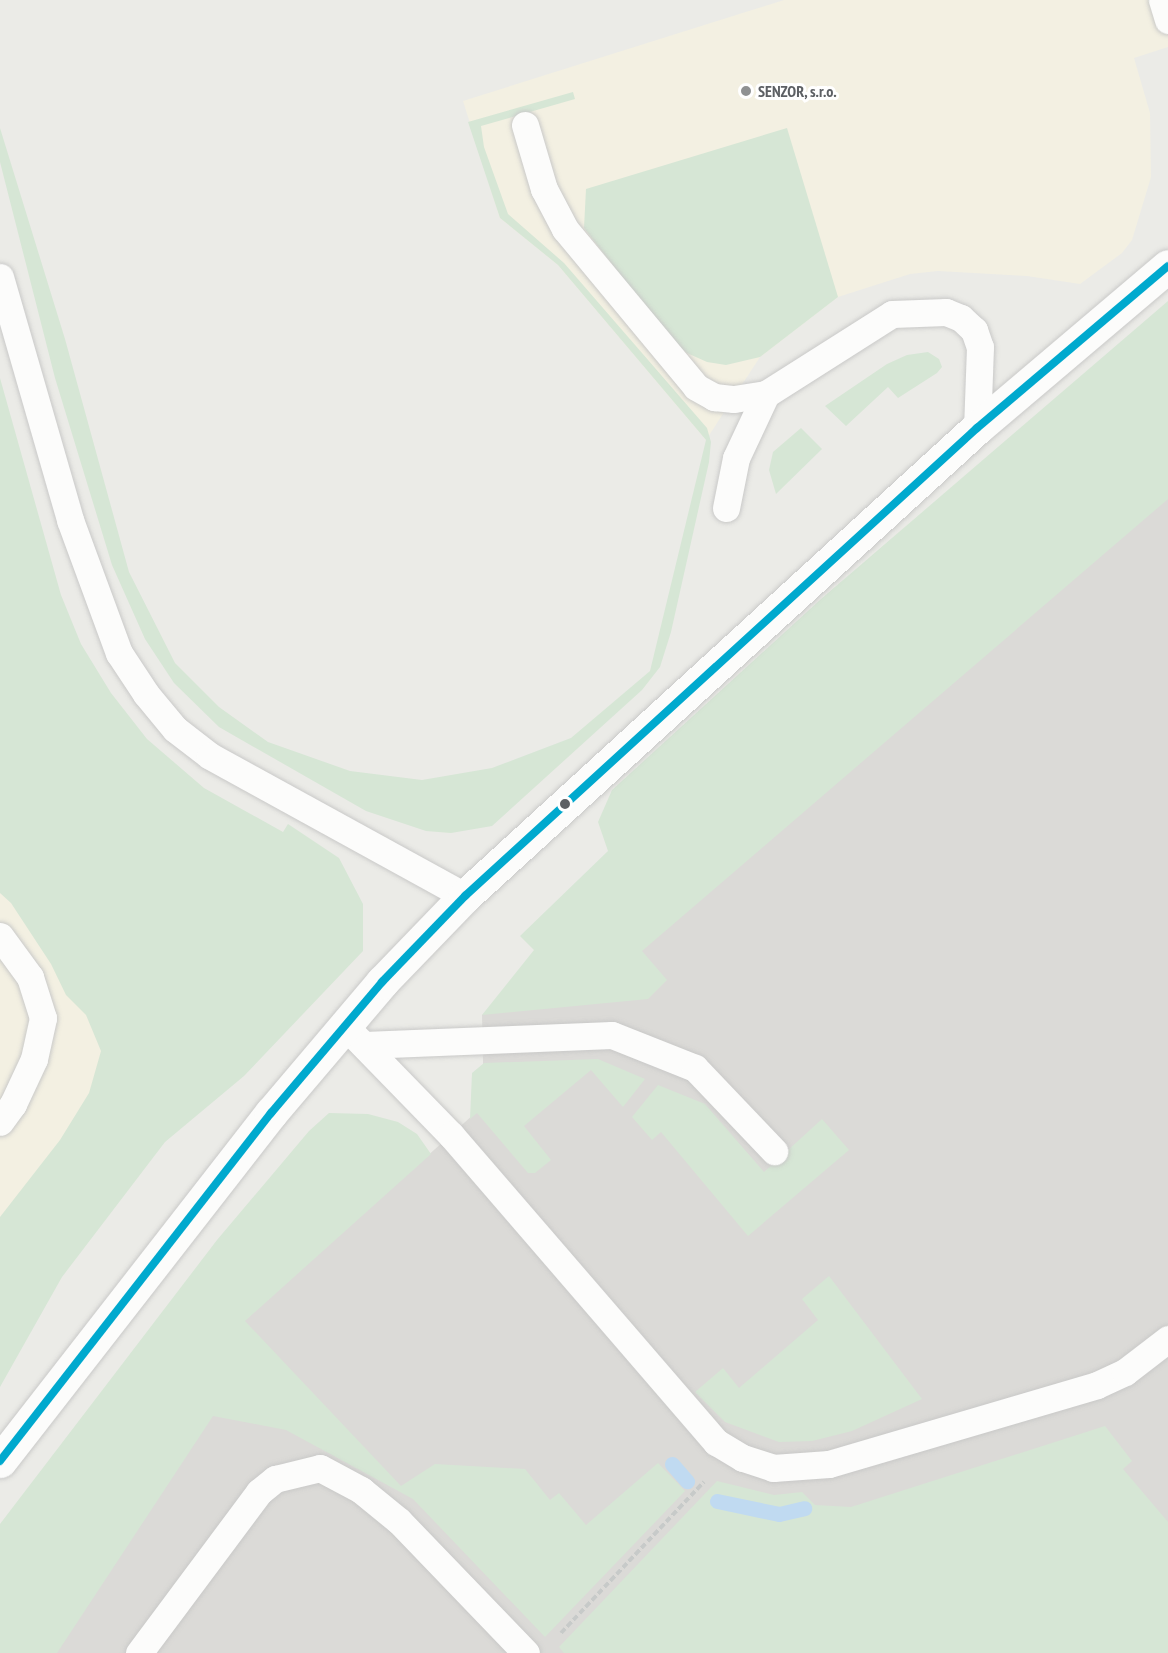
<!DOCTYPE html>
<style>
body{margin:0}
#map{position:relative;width:1168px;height:1653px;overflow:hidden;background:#ebebe7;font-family:"PT Sans Narrow",sans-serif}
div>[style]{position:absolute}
.commercial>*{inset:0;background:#f3f0e2}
.industrial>*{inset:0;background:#dbdad7}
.green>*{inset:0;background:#d6e6d5}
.stream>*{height:15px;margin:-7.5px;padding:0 7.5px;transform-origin:7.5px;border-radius:7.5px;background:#c0daf1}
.path>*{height:4px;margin-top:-2px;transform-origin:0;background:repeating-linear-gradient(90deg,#c7cac9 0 6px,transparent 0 9px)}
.roads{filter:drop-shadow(0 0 2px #c9c9c8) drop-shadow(0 0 2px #c9c9c8)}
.lane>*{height:27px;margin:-13.5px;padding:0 13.5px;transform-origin:13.5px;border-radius:13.5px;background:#fcfcfb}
.street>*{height:33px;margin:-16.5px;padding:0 16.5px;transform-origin:16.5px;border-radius:16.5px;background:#fcfcfb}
.bus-1>*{height:8px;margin:-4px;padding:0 4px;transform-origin:4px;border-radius:4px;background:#00a9ce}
.dots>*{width:16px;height:16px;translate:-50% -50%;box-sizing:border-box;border:3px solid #fff;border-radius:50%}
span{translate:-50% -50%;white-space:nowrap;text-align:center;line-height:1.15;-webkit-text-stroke:6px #fff;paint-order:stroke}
.poi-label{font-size:16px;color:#5d6064;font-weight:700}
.left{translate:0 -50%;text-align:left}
</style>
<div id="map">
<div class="commercial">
<i style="clip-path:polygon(784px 0,1168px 0,1168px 47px,1134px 58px,1150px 113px,1151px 177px,1132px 240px,1122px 253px,1080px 284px,1027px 276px,938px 271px,910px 274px,838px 297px,760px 357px,706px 440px,558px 265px,500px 218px,463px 101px)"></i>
<i style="clip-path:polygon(0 550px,165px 1049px,0 1270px)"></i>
</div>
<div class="industrial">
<i style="clip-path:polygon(1168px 434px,1168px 1653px,27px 1653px,245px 1320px,484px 1105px,482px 1015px)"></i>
</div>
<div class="green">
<i style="clip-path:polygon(573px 92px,575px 99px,481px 126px,484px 147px,508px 214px,564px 263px,707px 428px,711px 442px,709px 462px,671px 632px,660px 667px,642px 690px,492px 826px,451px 833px,426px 831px,366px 811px,219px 727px,174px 683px,145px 639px,112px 565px,55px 378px,0 162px,0 128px,65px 339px,129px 572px,175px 663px,219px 707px,268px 742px,350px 771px,422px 780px,492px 768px,571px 738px,650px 671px,706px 440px,558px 265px,500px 218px,468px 122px)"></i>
<i style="clip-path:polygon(787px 128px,838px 297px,760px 357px,726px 365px,707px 362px,687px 353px,669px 337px,584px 228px,586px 189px)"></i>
<i style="clip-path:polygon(1168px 301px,1168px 499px,642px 951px,667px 980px,648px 999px,482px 1015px,534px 950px,520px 936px,608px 851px,598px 822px,612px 790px,821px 599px)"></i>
<i style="clip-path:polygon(928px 352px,939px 359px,942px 367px,937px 373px,898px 398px,888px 387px,846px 426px,825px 406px,887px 364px,907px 355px)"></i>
<i style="clip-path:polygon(0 378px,61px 595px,81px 644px,111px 693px,147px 739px,204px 788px,283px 832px,288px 824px,339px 858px,363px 904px,363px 951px,244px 1076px,165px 1142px,62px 1277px,0 1387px,0 1217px,60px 1140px,89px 1093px,101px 1051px,86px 1015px,66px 995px,51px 964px,11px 903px,0 893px)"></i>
<i style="clip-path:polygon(801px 428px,822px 449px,776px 494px,769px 470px,773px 452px)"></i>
<i style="clip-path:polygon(598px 1059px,645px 1079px,623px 1107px,591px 1070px,524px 1126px,551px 1160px,535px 1173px,528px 1173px,477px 1113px,470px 1119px,472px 1073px,484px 1063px)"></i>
<i style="clip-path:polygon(658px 1085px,705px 1104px,764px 1172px,822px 1119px,849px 1150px,748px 1236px,661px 1132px,652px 1140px,632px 1117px)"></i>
<i style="clip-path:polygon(329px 1113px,368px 1114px,398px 1122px,417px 1134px,431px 1154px,245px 1321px,401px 1486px,435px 1464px,525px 1469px,550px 1500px,559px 1493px,586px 1525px,658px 1463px,685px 1491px,545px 1637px,413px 1499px,286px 1430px,213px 1416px,57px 1653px,0 1653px,0 1524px,217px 1240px,309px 1131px)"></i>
<i style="clip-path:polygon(829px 1276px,922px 1399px,852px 1431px,812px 1441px,779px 1442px,725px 1422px,695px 1392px,723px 1368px,739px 1388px,818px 1320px,802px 1299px)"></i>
<i style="clip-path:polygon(1105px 1426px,1132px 1461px,1123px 1469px,1168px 1522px,1168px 1653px,564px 1653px,559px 1647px,717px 1481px,774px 1495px,802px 1492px,815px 1505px,851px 1507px)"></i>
</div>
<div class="stream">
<i style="left:672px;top:1464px;width:23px;rotate:49deg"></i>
<i style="left:717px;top:1501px;width:63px;rotate:11.8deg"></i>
<i style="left:779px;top:1514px;width:26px;rotate:-13deg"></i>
</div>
<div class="path">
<i style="left:561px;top:1633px;width:208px;rotate:-46.6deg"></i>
</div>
<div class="roads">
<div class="lane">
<i style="left:1162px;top:0;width:21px;rotate:73deg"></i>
<i style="left:525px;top:125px;width:67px;rotate:73.5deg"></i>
<i style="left:544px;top:189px;width:45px;rotate:62.3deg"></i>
<i style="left:565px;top:229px;width:205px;rotate:50.3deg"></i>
<i style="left:696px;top:387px;width:21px;rotate:29deg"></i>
<i style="left:714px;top:397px;width:20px;rotate:6deg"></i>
<i style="left:734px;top:399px;width:32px;rotate:-9deg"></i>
<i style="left:766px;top:394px;width:149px;rotate:-32.4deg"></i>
<i style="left:892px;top:314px;width:54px;rotate:-2.1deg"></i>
<i style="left:946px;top:312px;width:16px;rotate:22deg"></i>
<i style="left:961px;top:318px;width:18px;rotate:43deg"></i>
<i style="left:974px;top:330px;width:18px;rotate:71deg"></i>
<i style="left:980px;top:347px;width:81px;rotate:92.1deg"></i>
<i style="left:0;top:277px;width:253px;rotate:73.9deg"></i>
<i style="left:70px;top:520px;width:142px;rotate:69.8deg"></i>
<i style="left:119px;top:653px;width:49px;rotate:56.6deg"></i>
<i style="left:146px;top:694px;width:45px;rotate:50.4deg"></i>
<i style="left:175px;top:729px;width:44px;rotate:37.6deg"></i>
<i style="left:210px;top:756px;width:291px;rotate:28.8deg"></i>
<i style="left:726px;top:508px;width:51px;rotate:-78.7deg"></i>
<i style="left:736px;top:458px;width:71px;rotate:-64.9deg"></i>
<i style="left:0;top:936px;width:51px;rotate:53.8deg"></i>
<i style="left:30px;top:977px;width:43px;rotate:72.4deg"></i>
<i style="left:43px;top:1018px;width:42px;rotate:102.4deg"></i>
<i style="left:34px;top:1059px;width:50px;rotate:115deg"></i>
<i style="left:13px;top:1104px;width:22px;rotate:126deg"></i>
<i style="left:344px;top:1025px;width:153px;rotate:45.8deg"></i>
<i style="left:451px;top:1135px;width:406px;rotate:49.2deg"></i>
<i style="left:716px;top:1442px;width:31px;rotate:31deg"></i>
<i style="left:743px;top:1458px;width:32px;rotate:18deg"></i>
<i style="left:773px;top:1468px;width:56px;rotate:-4.1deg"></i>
<i style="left:829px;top:1464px;width:279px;rotate:-16.4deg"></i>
<i style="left:1097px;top:1385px;width:31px;rotate:-25deg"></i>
<i style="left:1125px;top:1372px;width:54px;rotate:-37.5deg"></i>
<i style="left:364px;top:1045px;width:248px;rotate:-2.3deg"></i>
<i style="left:612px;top:1035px;width:89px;rotate:21.7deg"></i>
<i style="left:695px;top:1068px;width:115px;rotate:46.4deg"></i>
<i style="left:139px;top:1653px;width:201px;rotate:-53.3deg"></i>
<i style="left:259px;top:1492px;width:21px;rotate:-39deg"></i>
<i style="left:275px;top:1479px;width:46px;rotate:-13.7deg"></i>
<i style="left:320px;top:1468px;width:47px;rotate:28.2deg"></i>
<i style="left:361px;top:1490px;width:49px;rotate:39.2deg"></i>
<i style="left:399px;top:1521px;width:183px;rotate:46.1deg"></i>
</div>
<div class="street">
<i style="left:0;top:1461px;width:441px;rotate:-52.1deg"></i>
<i style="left:271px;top:1113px;width:172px;rotate:-49.7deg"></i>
<i style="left:382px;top:982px;width:120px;rotate:-46deg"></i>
<i style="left:465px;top:896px;width:694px;rotate:-42.43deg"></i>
<i style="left:977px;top:428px;width:250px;rotate:-40.3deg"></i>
</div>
</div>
<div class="bus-1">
<i style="left:0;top:1461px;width:441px;rotate:-52.1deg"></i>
<i style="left:271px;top:1113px;width:172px;rotate:-49.7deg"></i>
<i style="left:382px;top:982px;width:120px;rotate:-46deg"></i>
<i style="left:465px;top:896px;width:694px;rotate:-42.43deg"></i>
<i style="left:977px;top:428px;width:250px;rotate:-40.3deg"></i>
</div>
<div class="dots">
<i style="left:746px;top:91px;background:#8f9192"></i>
<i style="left:565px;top:804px;background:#5d6064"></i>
</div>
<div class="poi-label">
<span class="left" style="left:758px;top:91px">SENZOR, s.r.o.</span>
</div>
</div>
